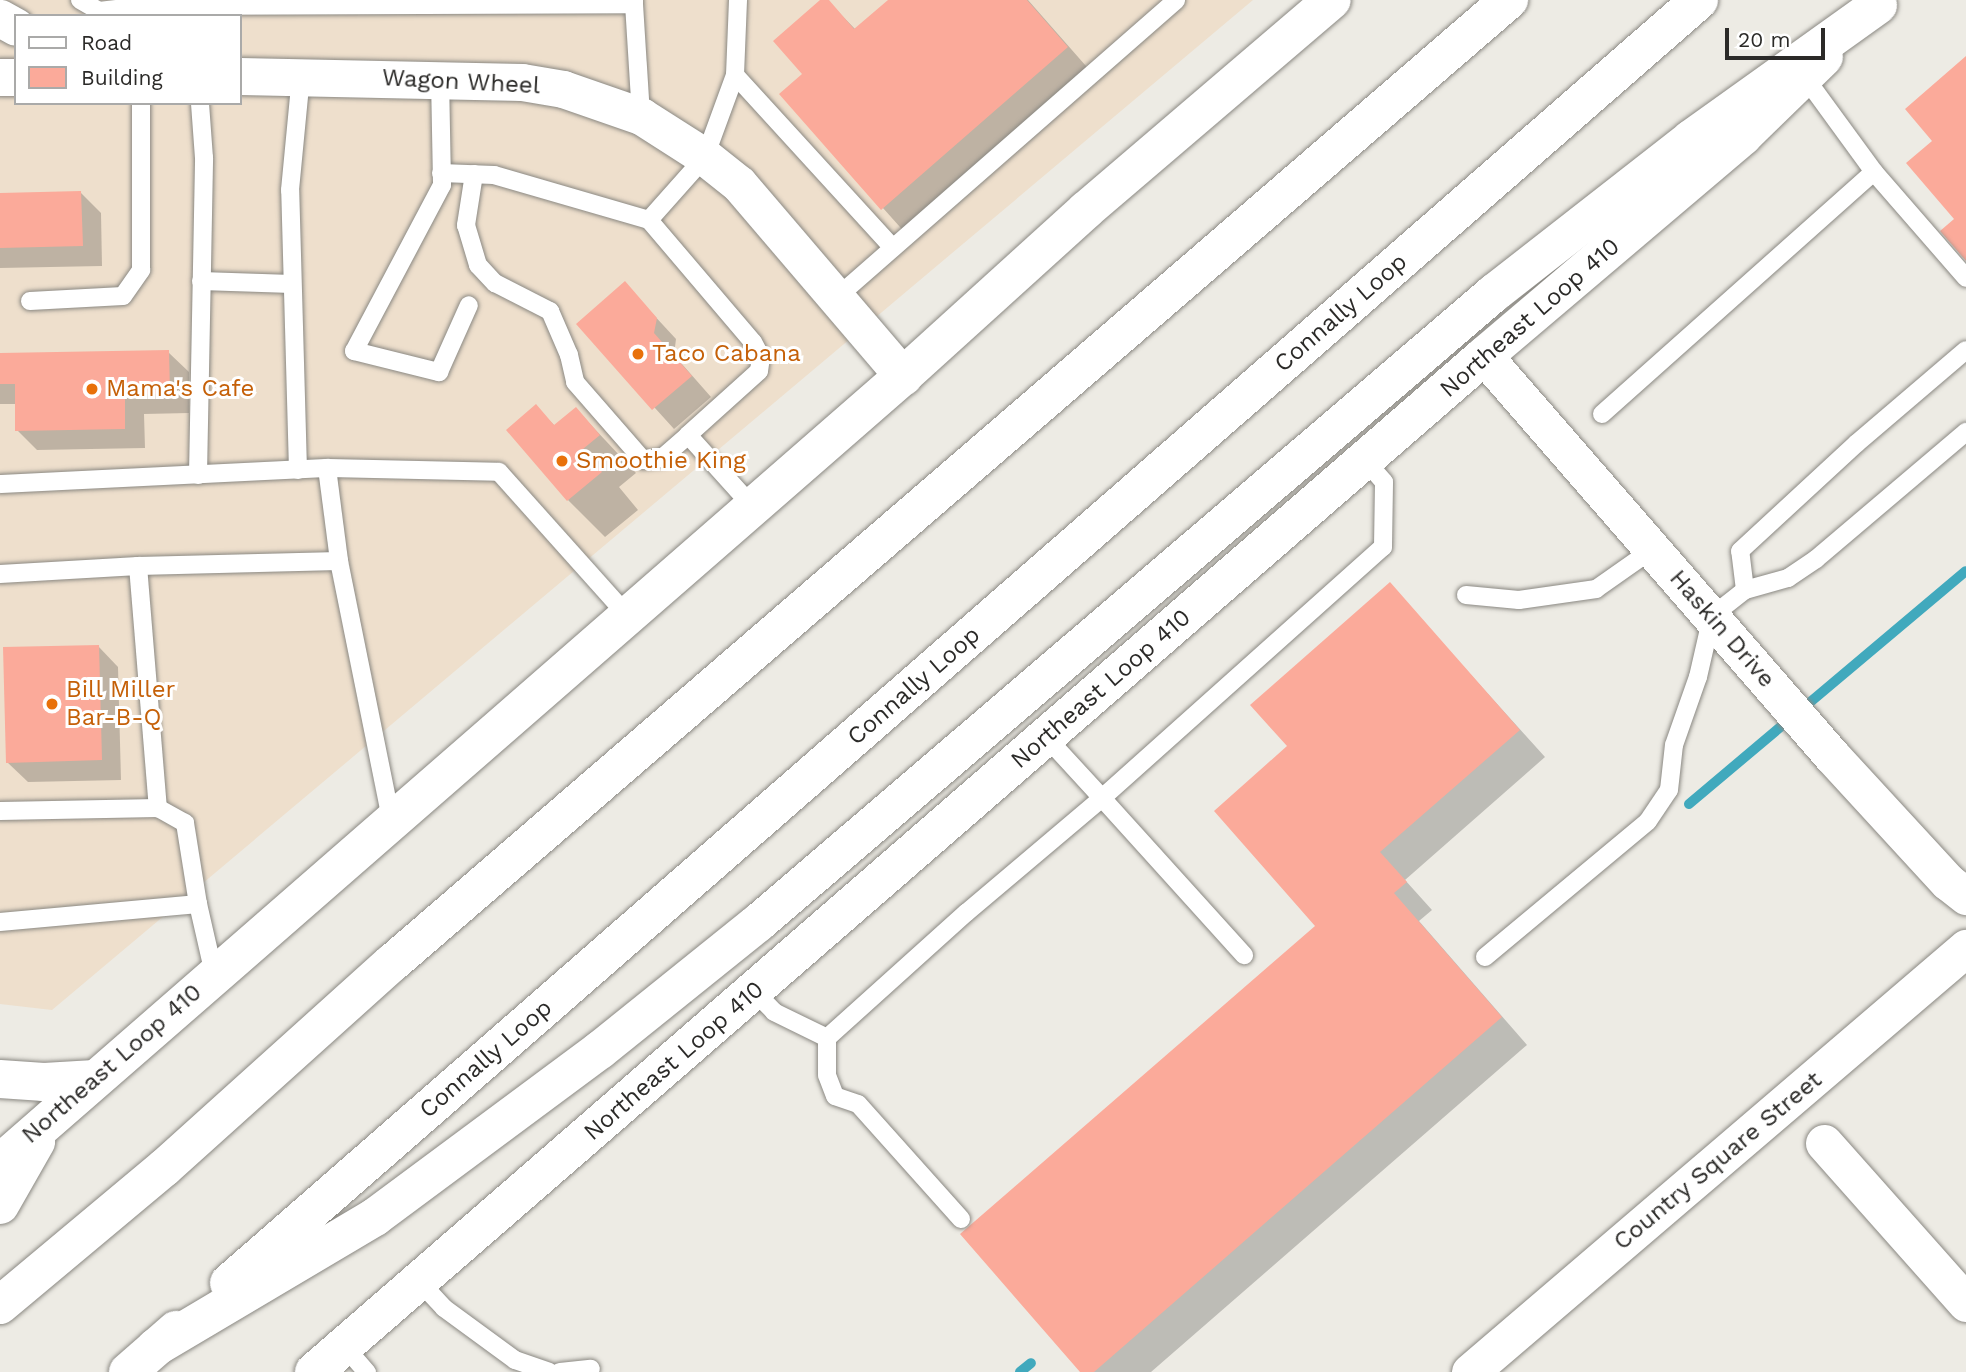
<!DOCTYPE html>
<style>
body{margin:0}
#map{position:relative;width:1966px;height:1372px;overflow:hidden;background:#edebe4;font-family:"Work Sans",sans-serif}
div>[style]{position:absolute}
.commercial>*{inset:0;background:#eedfcc}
.shadow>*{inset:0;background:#0003}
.stream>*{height:10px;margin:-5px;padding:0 5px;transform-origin:5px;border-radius:5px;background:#41a9bd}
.building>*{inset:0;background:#fbaa9a}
.roads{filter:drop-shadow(0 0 2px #8a8882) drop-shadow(0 0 2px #8a8882)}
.service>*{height:18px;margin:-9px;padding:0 9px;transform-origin:9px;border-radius:9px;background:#fff}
.minor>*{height:37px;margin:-18.5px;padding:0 18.5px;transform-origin:18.5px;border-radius:18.5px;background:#fff}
.secondary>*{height:38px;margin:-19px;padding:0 19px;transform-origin:19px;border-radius:19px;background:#fff}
.motorway>*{height:38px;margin:-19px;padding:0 19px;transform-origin:19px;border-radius:19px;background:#fff}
.dots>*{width:19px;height:19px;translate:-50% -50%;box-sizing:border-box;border:4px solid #fff;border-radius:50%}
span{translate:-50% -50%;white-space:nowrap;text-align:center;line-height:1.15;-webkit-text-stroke:6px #fff;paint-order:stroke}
.street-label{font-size:24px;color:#2b2a28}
.food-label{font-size:24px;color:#c56008}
.left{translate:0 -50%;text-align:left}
.legend{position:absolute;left:14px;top:14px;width:228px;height:91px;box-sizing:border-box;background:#fff;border:2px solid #aaaaa9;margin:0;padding:9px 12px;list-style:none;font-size:21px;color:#2b2a28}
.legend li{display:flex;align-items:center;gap:14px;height:35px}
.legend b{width:35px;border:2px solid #aaaaa9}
.scale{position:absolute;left:1725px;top:28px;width:100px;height:32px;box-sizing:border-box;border:4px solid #2b2a28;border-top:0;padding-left:9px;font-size:21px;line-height:24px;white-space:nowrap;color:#2b2a28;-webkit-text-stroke:5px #fff;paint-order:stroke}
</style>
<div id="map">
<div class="commercial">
<i style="clip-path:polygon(evenodd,0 0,1253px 0,52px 1010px,0 1004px,0 0,16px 16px,240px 16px,240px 103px,16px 103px,16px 16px)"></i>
</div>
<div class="shadow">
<i style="clip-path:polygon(823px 0,827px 0,856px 30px,890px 0,1028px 0,1093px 74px,908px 236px,782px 95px,805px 75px)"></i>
<i style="clip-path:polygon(81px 193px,101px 213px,102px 266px,0 268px,0 195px)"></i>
<i style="clip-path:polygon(625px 284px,676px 339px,674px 355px,711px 397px,674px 429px,579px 324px)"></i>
<i style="clip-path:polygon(168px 352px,189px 372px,189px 413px,144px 414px,145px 448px,37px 450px,17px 430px,17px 404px,0 404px,0 355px)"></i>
<i style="clip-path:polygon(536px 407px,555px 426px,576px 409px,636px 473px,619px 487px,638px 510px,605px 537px,568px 500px,509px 430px)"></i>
<i style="clip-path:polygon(1390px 585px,1545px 757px,1405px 880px,1432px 910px,1419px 921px,1527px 1045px,1151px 1372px,1082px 1372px,1317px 926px,1290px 747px)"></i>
<i style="clip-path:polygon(98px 646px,118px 667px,121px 780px,28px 782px,7px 762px)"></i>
</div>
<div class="stream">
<i style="left:1802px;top:709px;width:214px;rotate:-40.1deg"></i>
<i style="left:1689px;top:804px;width:132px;rotate:-40.1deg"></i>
<i style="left:1020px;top:1372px;width:14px;rotate:-39deg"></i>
</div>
<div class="building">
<i style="clip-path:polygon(820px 0,829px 0,854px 29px,888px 0,1027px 0,1068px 47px,881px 210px,779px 94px,802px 74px,773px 41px)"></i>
<i style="clip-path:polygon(1966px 56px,1966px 261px,1940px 231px,1954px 219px,1906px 163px,1932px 141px,1905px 109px)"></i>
<i style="clip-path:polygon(81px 191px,83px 246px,0 248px,0 193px)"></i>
<i style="clip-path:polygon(625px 281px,657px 318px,654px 333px,692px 376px,652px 410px,576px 324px)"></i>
<i style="clip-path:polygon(169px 350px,170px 394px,125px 394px,125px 429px,15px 431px,15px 384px,0 384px,0 353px)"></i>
<i style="clip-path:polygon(536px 404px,554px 425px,576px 407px,600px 435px,583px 449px,602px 472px,567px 501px,506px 430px)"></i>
<i style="clip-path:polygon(1390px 582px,1520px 730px,1380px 852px,1407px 882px,1394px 893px,1502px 1017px,1094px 1372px,1080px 1372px,960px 1234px,1315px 926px,1214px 811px,1287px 746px,1250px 705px)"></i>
<i style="clip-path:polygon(99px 645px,102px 760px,6px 763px,3px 647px)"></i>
</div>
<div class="roads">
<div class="service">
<i style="left:80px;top:0;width:22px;rotate:30deg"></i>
<i style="left:99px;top:11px;width:44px;rotate:-6.5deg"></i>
<i style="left:143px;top:6px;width:6px;rotate:-99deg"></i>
<i style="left:634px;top:4px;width:112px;rotate:86.4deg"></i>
<i style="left:143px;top:16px;width:10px;rotate:-90deg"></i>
<i style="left:143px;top:6px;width:491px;rotate:-0.2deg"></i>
<i style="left:634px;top:4px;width:4px;rotate:-90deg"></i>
<i style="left:735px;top:75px;width:234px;rotate:47.6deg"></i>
<i style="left:1804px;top:76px;width:119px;rotate:53.9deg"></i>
<i style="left:1874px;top:172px;width:140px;rotate:49deg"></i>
<i style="left:440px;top:78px;width:107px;rotate:88.9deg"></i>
<i style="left:442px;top:185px;width:188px;rotate:117.9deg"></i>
<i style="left:354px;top:351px;width:88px;rotate:13.9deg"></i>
<i style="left:439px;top:372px;width:73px;rotate:-65.9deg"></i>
<i style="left:441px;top:173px;width:53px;rotate:2.2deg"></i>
<i style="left:494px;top:175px;width:161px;rotate:16.2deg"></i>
<i style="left:649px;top:220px;width:84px;rotate:-48.4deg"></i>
<i style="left:705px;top:157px;width:87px;rotate:-69.9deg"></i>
<i style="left:735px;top:75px;width:75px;rotate:-87.7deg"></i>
<i style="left:474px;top:174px;width:52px;rotate:98.9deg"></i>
<i style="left:466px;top:225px;width:42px;rotate:73.3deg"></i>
<i style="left:478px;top:265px;width:25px;rotate:47deg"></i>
<i style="left:495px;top:283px;width:62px;rotate:27deg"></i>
<i style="left:550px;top:311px;width:48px;rotate:66.6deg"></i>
<i style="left:569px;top:355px;width:28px;rotate:77deg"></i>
<i style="left:575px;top:382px;width:103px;rotate:48.9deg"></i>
<i style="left:643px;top:460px;width:19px;rotate:-6deg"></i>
<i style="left:662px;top:458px;width:35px;rotate:-41deg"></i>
<i style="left:649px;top:220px;width:160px;rotate:49.6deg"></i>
<i style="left:753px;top:342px;width:17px;rotate:62deg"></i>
<i style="left:761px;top:357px;width:14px;rotate:98deg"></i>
<i style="left:759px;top:371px;width:96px;rotate:138deg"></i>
<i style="left:688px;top:435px;width:96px;rotate:48deg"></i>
<i style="left:201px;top:281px;width:91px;rotate:1.9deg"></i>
<i style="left:836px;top:298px;width:452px;rotate:-41.2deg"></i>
<i style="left:30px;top:301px;width:93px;rotate:-3.1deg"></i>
<i style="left:123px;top:296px;width:32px;rotate:-55deg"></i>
<i style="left:141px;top:270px;width:167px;rotate:-90deg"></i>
<i style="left:1602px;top:414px;width:364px;rotate:-41.7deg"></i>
<i style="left:327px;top:468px;width:172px;rotate:1.3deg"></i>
<i style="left:499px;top:472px;width:192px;rotate:48.2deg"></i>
<i style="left:298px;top:470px;width:280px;rotate:-91.6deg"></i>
<i style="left:290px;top:190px;width:115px;rotate:-84.5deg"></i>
<i style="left:198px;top:475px;width:317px;rotate:-88.9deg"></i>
<i style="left:204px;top:158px;width:55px;rotate:-94.2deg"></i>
<i style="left:0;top:484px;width:327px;rotate:-2.8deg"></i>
<i style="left:327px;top:468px;width:94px;rotate:82.6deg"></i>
<i style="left:138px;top:566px;width:201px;rotate:-1.4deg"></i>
<i style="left:339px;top:561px;width:264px;rotate:78.6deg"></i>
<i style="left:0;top:574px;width:138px;rotate:-3.3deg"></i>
<i style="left:138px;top:566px;width:243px;rotate:85.3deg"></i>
<i style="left:158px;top:808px;width:158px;rotate:178.9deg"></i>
<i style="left:1745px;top:590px;width:39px;rotate:-97deg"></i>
<i style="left:1740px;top:551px;width:159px;rotate:-42.7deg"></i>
<i style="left:1857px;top:443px;width:143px;rotate:-40.5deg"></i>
<i style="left:1466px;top:595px;width:53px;rotate:5.4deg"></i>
<i style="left:1519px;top:600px;width:78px;rotate:-8.1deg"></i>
<i style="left:1596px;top:589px;width:70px;rotate:-35.1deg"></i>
<i style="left:1046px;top:737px;width:83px;rotate:47.4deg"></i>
<i style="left:1102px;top:798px;width:377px;rotate:-41.8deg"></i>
<i style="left:1383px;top:547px;width:65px;rotate:-89.1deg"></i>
<i style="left:1384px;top:482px;width:29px;rotate:-131deg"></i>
<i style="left:158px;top:808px;width:31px;rotate:29deg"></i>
<i style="left:185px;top:823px;width:82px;rotate:80.9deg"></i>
<i style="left:0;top:922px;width:199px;rotate:-5.2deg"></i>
<i style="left:198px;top:904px;width:72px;rotate:77.1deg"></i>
<i style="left:1485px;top:957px;width:212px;rotate:-39.8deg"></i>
<i style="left:1648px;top:821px;width:37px;rotate:-56deg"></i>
<i style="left:1669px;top:790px;width:45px;rotate:-83.7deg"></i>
<i style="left:1674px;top:745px;width:72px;rotate:-70.6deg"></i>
<i style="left:1698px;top:677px;width:63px;rotate:-77.1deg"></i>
<i style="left:1712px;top:616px;width:42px;rotate:-38.2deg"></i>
<i style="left:1745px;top:590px;width:45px;rotate:-15.6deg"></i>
<i style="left:1788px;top:578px;width:34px;rotate:-34deg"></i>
<i style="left:1816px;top:559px;width:197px;rotate:-40.3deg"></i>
<i style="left:754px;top:991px;width:29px;rotate:46deg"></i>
<i style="left:774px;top:1012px;width:59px;rotate:26.1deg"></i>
<i style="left:961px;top:1219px;width:154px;rotate:-131.8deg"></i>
<i style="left:858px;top:1104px;width:24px;rotate:-161deg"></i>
<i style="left:835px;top:1096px;width:22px;rotate:-111deg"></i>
<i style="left:827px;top:1075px;width:37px;rotate:-90deg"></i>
<i style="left:827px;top:1038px;width:187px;rotate:-42deg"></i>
<i style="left:966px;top:913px;width:178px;rotate:-40.2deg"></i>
<i style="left:1102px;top:798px;width:212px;rotate:47.9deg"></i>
<i style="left:419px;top:1281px;width:37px;rotate:47deg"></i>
<i style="left:444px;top:1308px;width:88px;rotate:36.2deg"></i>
<i style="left:515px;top:1360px;width:36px;rotate:19deg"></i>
<i style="left:344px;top:1346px;width:35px;rotate:49deg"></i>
<i style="left:560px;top:1372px;width:31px;rotate:-6deg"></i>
</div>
<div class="minor">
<i style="left:0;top:18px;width:18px;rotate:29deg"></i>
<i style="left:240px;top:76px;width:282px;rotate:1.2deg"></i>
<i style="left:522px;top:82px;width:42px;rotate:9.7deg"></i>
<i style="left:563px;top:89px;width:83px;rotate:19.1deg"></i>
<i style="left:641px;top:116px;width:76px;rotate:32.6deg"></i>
<i style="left:705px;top:157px;width:43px;rotate:38.5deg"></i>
<i style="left:739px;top:184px;width:253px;rotate:49.5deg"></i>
<i style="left:0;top:77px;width:16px"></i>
<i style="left:1484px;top:356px;width:530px;rotate:48.98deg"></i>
<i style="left:1832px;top:756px;width:171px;rotate:47.4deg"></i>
<i style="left:1948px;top:882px;width:23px;rotate:38deg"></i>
<i style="left:1824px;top:1143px;width:214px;rotate:48.4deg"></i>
<i style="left:1470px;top:1372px;width:653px;rotate:-40.53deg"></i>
</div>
<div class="secondary">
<i style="left:0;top:1079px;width:44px;rotate:3.9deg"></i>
<i style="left:44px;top:1082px;width:51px;rotate:-3.4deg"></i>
<i style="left:0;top:1163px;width:1198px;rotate:-41.07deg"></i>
<i style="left:903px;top:376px;width:247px;rotate:-42.2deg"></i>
<i style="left:1086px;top:210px;width:323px;rotate:-40.5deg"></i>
<i style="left:0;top:1205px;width:73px;rotate:-60.3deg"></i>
<i style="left:314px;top:1372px;width:1550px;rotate:-40.97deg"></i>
<i style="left:1484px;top:356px;width:340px;rotate:-40.3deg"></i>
<i style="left:1743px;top:136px;width:113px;rotate:-44.3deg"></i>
</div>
<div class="motorway">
<i style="left:229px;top:1283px;width:1951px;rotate:-41.11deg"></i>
<i style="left:0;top:1305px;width:214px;rotate:-39.9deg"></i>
<i style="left:164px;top:1168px;width:307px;rotate:-42deg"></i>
<i style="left:392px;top:963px;width:1475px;rotate:-40.77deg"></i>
<i style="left:156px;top:1347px;width:255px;rotate:-30.7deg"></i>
<i style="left:375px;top:1217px;width:280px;rotate:-36.6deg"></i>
<i style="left:600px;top:1050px;width:203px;rotate:-38.8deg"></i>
<i style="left:758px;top:923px;width:969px;rotate:-40.56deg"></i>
<i style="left:1494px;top:293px;width:250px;rotate:-38deg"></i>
<i style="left:1691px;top:139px;width:230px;rotate:-35.6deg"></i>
<i style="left:128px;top:1372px;width:64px;rotate:-41.2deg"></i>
</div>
</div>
<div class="dots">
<i style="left:638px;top:354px;background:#e8710a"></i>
<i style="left:92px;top:389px;background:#e8710a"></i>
<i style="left:562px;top:461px;background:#e8710a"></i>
<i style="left:52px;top:704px;background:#e8710a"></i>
</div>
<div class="street-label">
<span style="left:461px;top:82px;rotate:3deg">Wagon Wheel</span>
<span style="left:1341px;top:313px;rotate:-41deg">Connally Loop</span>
<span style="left:1530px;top:318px;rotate:-41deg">Northeast Loop 410</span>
<span style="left:1722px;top:629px;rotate:49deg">Haskin Drive</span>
<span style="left:914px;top:686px;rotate:-41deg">Connally Loop</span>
<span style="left:1101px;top:689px;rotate:-41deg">Northeast Loop 410</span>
<span style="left:486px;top:1059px;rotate:-41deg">Connally Loop</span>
<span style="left:674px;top:1061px;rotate:-41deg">Northeast Loop 410</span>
<span style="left:112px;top:1064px;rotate:-41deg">Northeast Loop 410</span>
<span style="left:1718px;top:1161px;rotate:-40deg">Country Square Street</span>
</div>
<div class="food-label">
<span class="left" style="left:652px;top:354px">Taco Cabana</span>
<span class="left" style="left:106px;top:389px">Mama's Cafe</span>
<span class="left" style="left:576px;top:461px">Smoothie King</span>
<span class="left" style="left:66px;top:704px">Bill Miller<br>Bar-B-Q</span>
</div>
<ul class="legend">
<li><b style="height:9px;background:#fff"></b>Road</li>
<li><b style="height:19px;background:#fbaa9a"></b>Building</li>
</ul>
<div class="scale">20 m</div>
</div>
